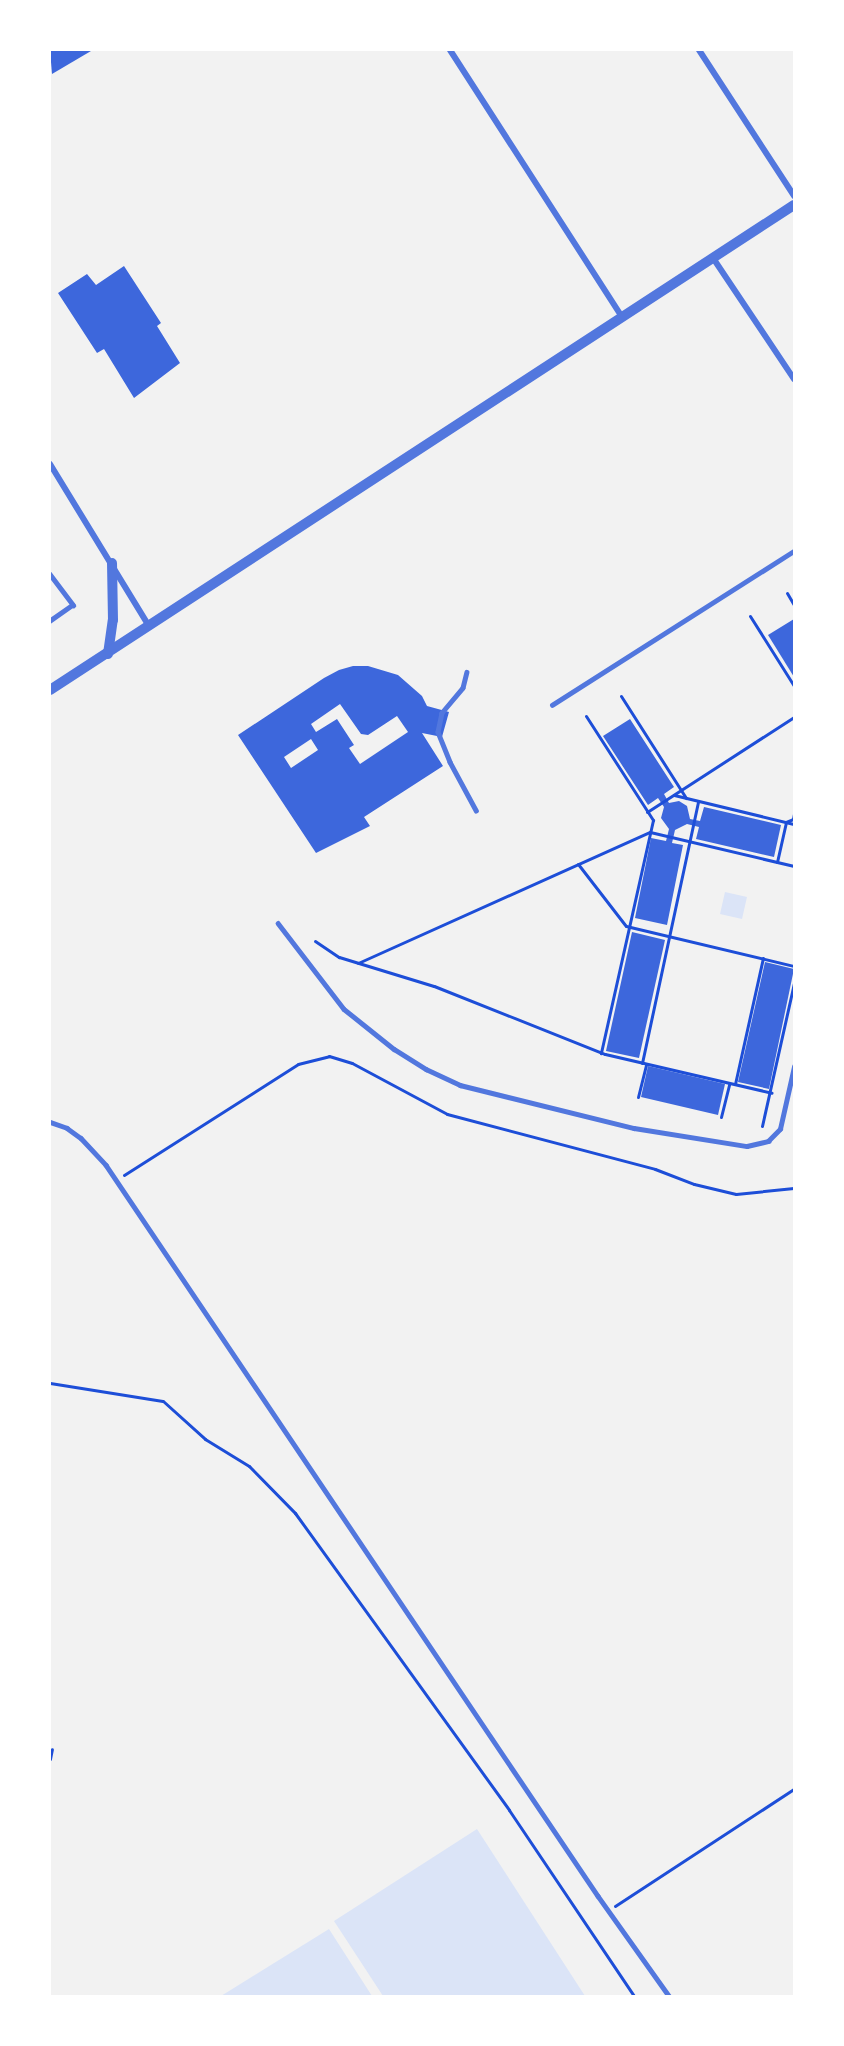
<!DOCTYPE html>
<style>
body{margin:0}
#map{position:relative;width:844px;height:2046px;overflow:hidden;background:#f2f2f2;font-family:Commissioner,sans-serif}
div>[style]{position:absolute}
.green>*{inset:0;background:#dbe4f7}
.building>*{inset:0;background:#3d67dc}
.path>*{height:3px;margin:-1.5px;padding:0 1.5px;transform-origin:1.5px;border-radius:1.5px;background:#1d4ed8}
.service>*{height:4.5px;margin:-2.25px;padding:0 2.25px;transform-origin:2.25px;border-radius:2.25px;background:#5277de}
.minor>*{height:6px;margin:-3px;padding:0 3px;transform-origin:3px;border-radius:3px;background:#5277de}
.tertiary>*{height:10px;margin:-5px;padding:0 5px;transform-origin:5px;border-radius:5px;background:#5277de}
span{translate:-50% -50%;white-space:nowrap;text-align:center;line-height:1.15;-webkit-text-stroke:4.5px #fff;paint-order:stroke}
.frame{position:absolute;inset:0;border:51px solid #fff;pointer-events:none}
</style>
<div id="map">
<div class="green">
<i style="clip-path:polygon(725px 892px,747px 897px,742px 919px,720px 914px)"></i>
<i style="clip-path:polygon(477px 1829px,585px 1996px,383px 1996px,334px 1921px)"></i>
<i style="clip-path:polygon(329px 1929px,372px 1996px,221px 1996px)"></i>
</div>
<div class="building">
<i style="clip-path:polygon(50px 50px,90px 50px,91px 51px,52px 74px)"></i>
<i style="clip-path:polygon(124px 266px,161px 323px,157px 326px,180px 363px,134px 398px,104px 349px,97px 353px,58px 293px,87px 274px,96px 285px)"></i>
<i style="clip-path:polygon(794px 619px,794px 677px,768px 635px)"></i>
<i style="clip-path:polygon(evenodd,353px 666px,368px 666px,398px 675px,422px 696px,427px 706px,449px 712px,442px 737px,422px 733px,443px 766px,364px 817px,370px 826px,316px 853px,238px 735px,324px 678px,339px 670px,353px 666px,340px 704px,361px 734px,368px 735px,397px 716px,408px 732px,360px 764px,349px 748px,354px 745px,337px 719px,316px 732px,311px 724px,340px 704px,353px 666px,311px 739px,318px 750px,291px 768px,284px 757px,311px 739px)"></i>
<i style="clip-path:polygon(630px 719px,674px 787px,664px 794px,669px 803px,679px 801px,687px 806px,690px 819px,700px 821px,704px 807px,781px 825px,774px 857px,696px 839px,699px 827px,687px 824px,675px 830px,672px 843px,683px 845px,667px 925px,635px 918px,651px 838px,666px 841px,669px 829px,661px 818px,664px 807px,658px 798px,648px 805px,603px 736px)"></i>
<i style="clip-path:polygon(632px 932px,665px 940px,639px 1058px,606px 1051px)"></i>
<i style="clip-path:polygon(765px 962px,794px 969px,769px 1089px,738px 1082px)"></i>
<i style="clip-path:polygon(648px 1066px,725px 1084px,718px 1115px,641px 1097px)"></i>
</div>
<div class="path">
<i style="left:787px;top:593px;width:14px;rotate:60deg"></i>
<i style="left:750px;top:616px;width:83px;rotate:57.8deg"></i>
<i style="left:621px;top:696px;width:121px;rotate:57.5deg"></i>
<i style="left:586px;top:716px;width:124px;rotate:57.2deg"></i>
<i style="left:653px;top:820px;width:239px;rotate:102.6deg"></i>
<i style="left:674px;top:795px;width:123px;rotate:13.6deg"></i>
<i style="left:647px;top:812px;width:175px;rotate:-32.9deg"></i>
<i style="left:777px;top:862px;width:41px;rotate:-77.3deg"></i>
<i style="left:786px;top:822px;width:8px;rotate:-23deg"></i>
<i style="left:793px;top:819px;width:5px;rotate:-79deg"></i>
<i style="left:578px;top:864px;width:78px;rotate:52.3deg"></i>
<i style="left:626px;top:926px;width:173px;rotate:13.4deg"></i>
<i style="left:315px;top:941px;width:29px;rotate:34deg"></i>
<i style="left:339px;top:957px;width:99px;rotate:17deg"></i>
<i style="left:434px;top:986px;width:184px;rotate:21.7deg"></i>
<i style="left:605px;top:1054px;width:171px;rotate:13.1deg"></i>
<i style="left:358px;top:963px;width:320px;rotate:-24.2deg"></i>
<i style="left:650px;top:832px;width:148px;rotate:13.3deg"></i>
<i style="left:642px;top:1063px;width:268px;rotate:-77.9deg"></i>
<i style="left:735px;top:1084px;width:129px;rotate:-77.5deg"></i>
<i style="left:638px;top:1097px;width:34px;rotate:-76deg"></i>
<i style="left:721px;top:1117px;width:34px;rotate:-76deg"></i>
<i style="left:762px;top:1126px;width:147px;rotate:-77.4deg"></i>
<i style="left:124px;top:1175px;width:206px;rotate:-32.5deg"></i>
<i style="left:298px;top:1064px;width:32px;rotate:-14deg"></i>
<i style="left:329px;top:1056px;width:24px;rotate:17deg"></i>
<i style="left:352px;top:1063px;width:108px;rotate:28.2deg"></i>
<i style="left:447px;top:1114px;width:215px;rotate:14.8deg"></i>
<i style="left:655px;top:1169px;width:42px;rotate:21deg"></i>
<i style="left:694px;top:1184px;width:43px;rotate:13.4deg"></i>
<i style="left:736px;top:1194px;width:58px;rotate:-5.9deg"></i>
<i style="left:50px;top:1383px;width:114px;rotate:9.1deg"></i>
<i style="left:163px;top:1401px;width:57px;rotate:42.1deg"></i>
<i style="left:205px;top:1439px;width:52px;rotate:31.5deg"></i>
<i style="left:249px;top:1466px;width:66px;rotate:45.6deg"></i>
<i style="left:295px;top:1513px;width:366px;rotate:54.2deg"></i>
<i style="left:509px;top:1810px;width:224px;rotate:56.1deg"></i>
<i style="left:50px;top:1759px;width:10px;rotate:-79deg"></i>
<i style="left:615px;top:1906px;width:214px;rotate:-33.2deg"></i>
</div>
<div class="service">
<i style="left:50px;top:574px;width:39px;rotate:53deg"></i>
<i style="left:73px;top:605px;width:28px;rotate:145deg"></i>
<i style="left:467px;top:672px;width:16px;rotate:104deg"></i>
<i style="left:463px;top:688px;width:33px;rotate:130deg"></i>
<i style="left:442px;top:713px;width:19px;rotate:102deg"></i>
<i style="left:438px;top:732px;width:32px;rotate:68deg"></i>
<i style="left:450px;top:762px;width:55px;rotate:61.6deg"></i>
<i style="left:552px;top:705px;width:287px;rotate:-32.5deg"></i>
<i style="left:278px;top:923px;width:108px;rotate:52.5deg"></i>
<i style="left:344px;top:1009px;width:64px;rotate:38.7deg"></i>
<i style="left:394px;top:1049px;width:38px;rotate:32deg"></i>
<i style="left:426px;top:1069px;width:38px;rotate:25deg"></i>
<i style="left:460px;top:1085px;width:179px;rotate:13.9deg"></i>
<i style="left:634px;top:1128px;width:114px;rotate:9.1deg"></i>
<i style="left:747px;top:1146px;width:22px;rotate:-13deg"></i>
<i style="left:768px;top:1141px;width:17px;rotate:-45deg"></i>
<i style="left:780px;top:1129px;width:64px;rotate:-77.3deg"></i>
<i style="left:50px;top:1122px;width:18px;rotate:19deg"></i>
<i style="left:67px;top:1128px;width:17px;rotate:36deg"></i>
<i style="left:81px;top:1138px;width:37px;rotate:47deg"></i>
<i style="left:106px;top:1165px;width:881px;rotate:56.06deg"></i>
<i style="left:598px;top:1896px;width:123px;rotate:54.6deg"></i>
</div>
<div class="minor">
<i style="left:450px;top:50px;width:318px;rotate:57.2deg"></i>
<i style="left:699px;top:50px;width:174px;rotate:56.9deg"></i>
<i style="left:713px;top:258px;width:146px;rotate:56.2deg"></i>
<i style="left:50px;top:464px;width:190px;rotate:58.6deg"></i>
</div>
<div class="tertiary">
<i style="left:108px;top:654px;width:34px;rotate:-82deg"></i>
<i style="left:113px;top:620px;width:57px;rotate:-91deg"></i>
<i style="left:50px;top:690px;width:888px;rotate:-33.1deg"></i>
</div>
<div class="frame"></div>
</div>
